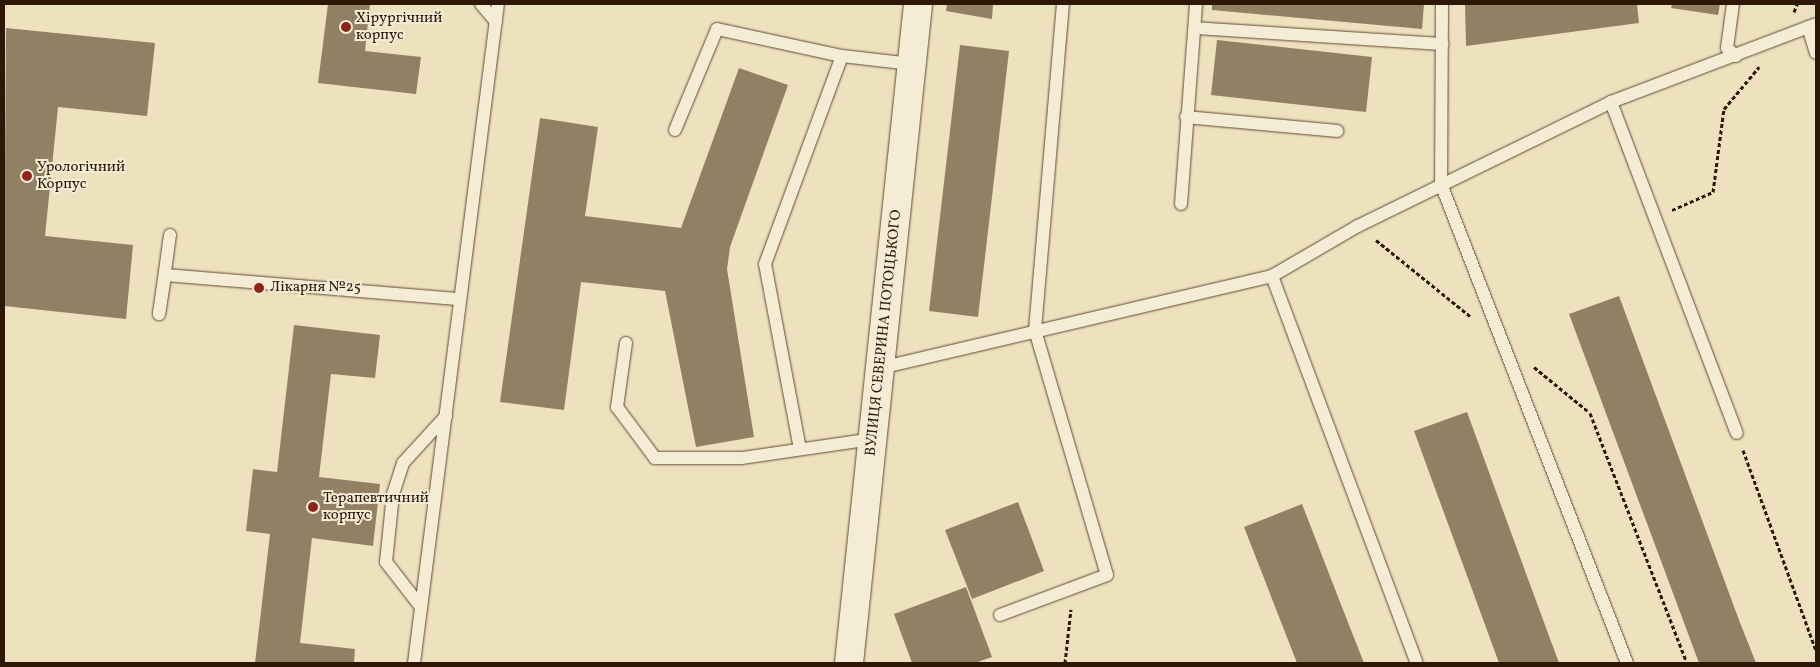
<!DOCTYPE html>
<meta charset="utf-8">
<style>
body{margin:0}
#map{position:relative;width:1820px;height:667px;overflow:hidden;background:#eee1bd;font-family:Vollkorn,serif}
div>[style]{position:absolute}
.building>*{inset:0;background:#928065}
.path>*{height:3px;margin-top:-1.5px;transform-origin:0;background:repeating-linear-gradient(90deg,#2f1705 0 4px,transparent 0 6.5px)}
.roads{filter:drop-shadow(0 0 1px #5f4a33) drop-shadow(0 0 1px #5f4a33)}
.service>*{height:12px;margin:-6px;padding:0 6px;transform-origin:6px;border-radius:6px;background:#f4ecd4}
.tertiary>*{height:28px;margin:-14px;padding:0 14px;transform-origin:14px;border-radius:14px;background:#f4ecd4}
.dots>*{width:14px;height:14px;translate:-50% -50%;box-sizing:border-box;border:2px solid #f4ecd4;border-radius:50%}
span{translate:-50% -50%;white-space:nowrap;text-align:center;line-height:1.15;-webkit-text-stroke:4px #f4ecd4;paint-order:stroke}
.poi-label{font-size:15px;color:#2f1705}
.left{translate:0 -50%;text-align:left}
.street-label{font-size:15px;color:#2f1705}
.frame{position:absolute;inset:0;border:5px solid #2f1705;pointer-events:none}
</style>
<div id="map">
<div class="building">
<i style="clip-path:polygon(328px 4px,370px 4px,365px 51px,421px 57px,416px 94px,318px 83px)"></i>
<i style="clip-path:polygon(947px 4px,993px 4px,992px 19px,946px 11px)"></i>
<i style="clip-path:polygon(1212px 4px,1424px 4px,1422px 29px,1212px 10px)"></i>
<i style="clip-path:polygon(1465px 4px,1637px 4px,1639px 23px,1466px 46px)"></i>
<i style="clip-path:polygon(1672px 4px,1720px 4px,1718px 15px,1671px 8px)"></i>
<i style="clip-path:polygon(6px 28px,155px 43px,147px 116px,58px 107px,45px 236px,133px 245px,126px 319px,4px 306px)"></i>
<i style="clip-path:polygon(1217px 40px,1372px 57px,1366px 112px,1211px 95px)"></i>
<i style="clip-path:polygon(960px 45px,1009px 51px,978px 317px,929px 311px)"></i>
<i style="clip-path:polygon(739px 68px,788px 85px,730px 247px,727px 269px,754px 437px,696px 447px,665px 291px,581px 282px,564px 410px,500px 402px,540px 118px,598px 127px,585px 216px,681px 228px)"></i>
<i style="clip-path:polygon(1619px 296px,1739px 620px,1756px 663px,1699px 663px,1569px 314px)"></i>
<i style="clip-path:polygon(294px 325px,380px 335px,375px 378px,331px 374px,319px 477px,380px 484px,373px 546px,312px 538px,300px 643px,355px 649px,354px 663px,255px 663px,270px 534px,246px 531px,253px 469px,277px 472px)"></i>
<i style="clip-path:polygon(1467px 412px,1524px 568px,1559px 663px,1499px 663px,1414px 431px)"></i>
<i style="clip-path:polygon(1018px 502px,1044px 571px,972px 599px,945px 530px)"></i>
<i style="clip-path:polygon(1302px 504px,1340px 602px,1364px 663px,1297px 663px,1244px 527px)"></i>
<i style="clip-path:polygon(966px 587px,992px 657px,975px 663px,912px 663px,894px 614px)"></i>
</div>
<div class="path">
<i style="left:1794px;top:12px;width:9px;rotate:-69deg"></i>
<i style="left:1672px;top:210px;width:45px;rotate:-23.7deg"></i>
<i style="left:1713px;top:192px;width:84px;rotate:-82.5deg"></i>
<i style="left:1724px;top:109px;width:55px;rotate:-50.2deg"></i>
<i style="left:1376px;top:240px;width:121px;rotate:39deg"></i>
<i style="left:1534px;top:367px;width:72px;rotate:39.4deg"></i>
<i style="left:1590px;top:413px;width:268px;rotate:68.8deg"></i>
<i style="left:1743px;top:450px;width:214px;rotate:70deg"></i>
<i style="left:1065px;top:663px;width:54px;rotate:-83.7deg"></i>
</div>
<div class="roads">
<div class="service">
<i style="left:481px;top:4px;width:23px;rotate:50deg"></i>
<i style="left:1442px;top:4px;width:180px;rotate:90.3deg"></i>
<i style="left:1441px;top:184px;width:514px;rotate:68.78deg"></i>
<i style="left:1733px;top:4px;width:44px;rotate:97.8deg"></i>
<i style="left:1727px;top:48px;width:12px;rotate:42deg"></i>
<i style="left:1808px;top:27px;width:27px;rotate:73deg"></i>
<i style="left:1195px;top:28px;width:248px;rotate:3.7deg"></i>
<i style="left:1611px;top:102px;width:354px;rotate:69.2deg"></i>
<i style="left:1186px;top:117px;width:152px;rotate:5.3deg"></i>
<i style="left:675px;top:130px;width:109px;rotate:-67.4deg"></i>
<i style="left:717px;top:29px;width:128px;rotate:12.2deg"></i>
<i style="left:1181px;top:204px;width:201px;rotate:-85.7deg"></i>
<i style="left:170px;top:235px;width:80px;rotate:97.9deg"></i>
<i style="left:159px;top:314px;width:39px;rotate:-81deg"></i>
<i style="left:165px;top:275px;width:296px;rotate:4.7deg"></i>
<i style="left:1272px;top:276px;width:413px;rotate:69.5deg"></i>
<i style="left:626px;top:343px;width:65px;rotate:98deg"></i>
<i style="left:617px;top:407px;width:64px;rotate:53.3deg"></i>
<i style="left:655px;top:458px;width:87px"></i>
<i style="left:742px;top:458px;width:132px;rotate:-8.3deg"></i>
<i style="left:880px;top:368px;width:403px;rotate:-13.2deg"></i>
<i style="left:1272px;top:276px;width:99px;rotate:-30.2deg"></i>
<i style="left:1358px;top:226px;width:282px;rotate:-26.1deg"></i>
<i style="left:1611px;top:102px;width:219px;rotate:-20.8deg"></i>
<i style="left:800px;top:449px;width:188px;rotate:-100.7deg"></i>
<i style="left:765px;top:264px;width:222px;rotate:-69.7deg"></i>
<i style="left:842px;top:56px;width:70px;rotate:6.5deg"></i>
<i style="left:421px;top:607px;width:57px;rotate:-127.9deg"></i>
<i style="left:386px;top:562px;width:68px;rotate:-84.1deg"></i>
<i style="left:393px;top:494px;width:33px;rotate:-72deg"></i>
<i style="left:403px;top:463px;width:64px;rotate:-47.5deg"></i>
<i style="left:1000px;top:615px;width:114px;rotate:-20.5deg"></i>
<i style="left:1107px;top:575px;width:255px;rotate:-106.4deg"></i>
<i style="left:1035px;top:330px;width:327px;rotate:-85.1deg"></i>
<i style="left:414px;top:663px;width:664px;rotate:-82.74deg"></i>
</div>
<div class="tertiary">
<i style="left:849px;top:663px;width:663px;rotate:-84.02deg"></i>
</div>
</div>
<div class="dots">
<i style="left:346px;top:27px;background:#8f2418"></i>
<i style="left:27px;top:176px;background:#8f2418"></i>
<i style="left:259px;top:288px;background:#8f2418"></i>
<i style="left:313px;top:507px;background:#8f2418"></i>
</div>
<div class="poi-label">
<span class="left" style="left:356px;top:27px">Хірургічний<br>корпус</span>
<span class="left" style="left:37px;top:176px">Урологічний<br>Корпус</span>
<span class="left" style="left:270px;top:288px">Лікарня №25</span>
<span class="left" style="left:323px;top:507px">Терапевтичний<br>корпус</span>
</div>
<div class="street-label">
<span style="left:884px;top:333px;rotate:-84deg">ВУЛИЦЯ СЕВЕРИНА ПОТОЦЬКОГО</span>
</div>
<div class="frame"></div>
</div>
